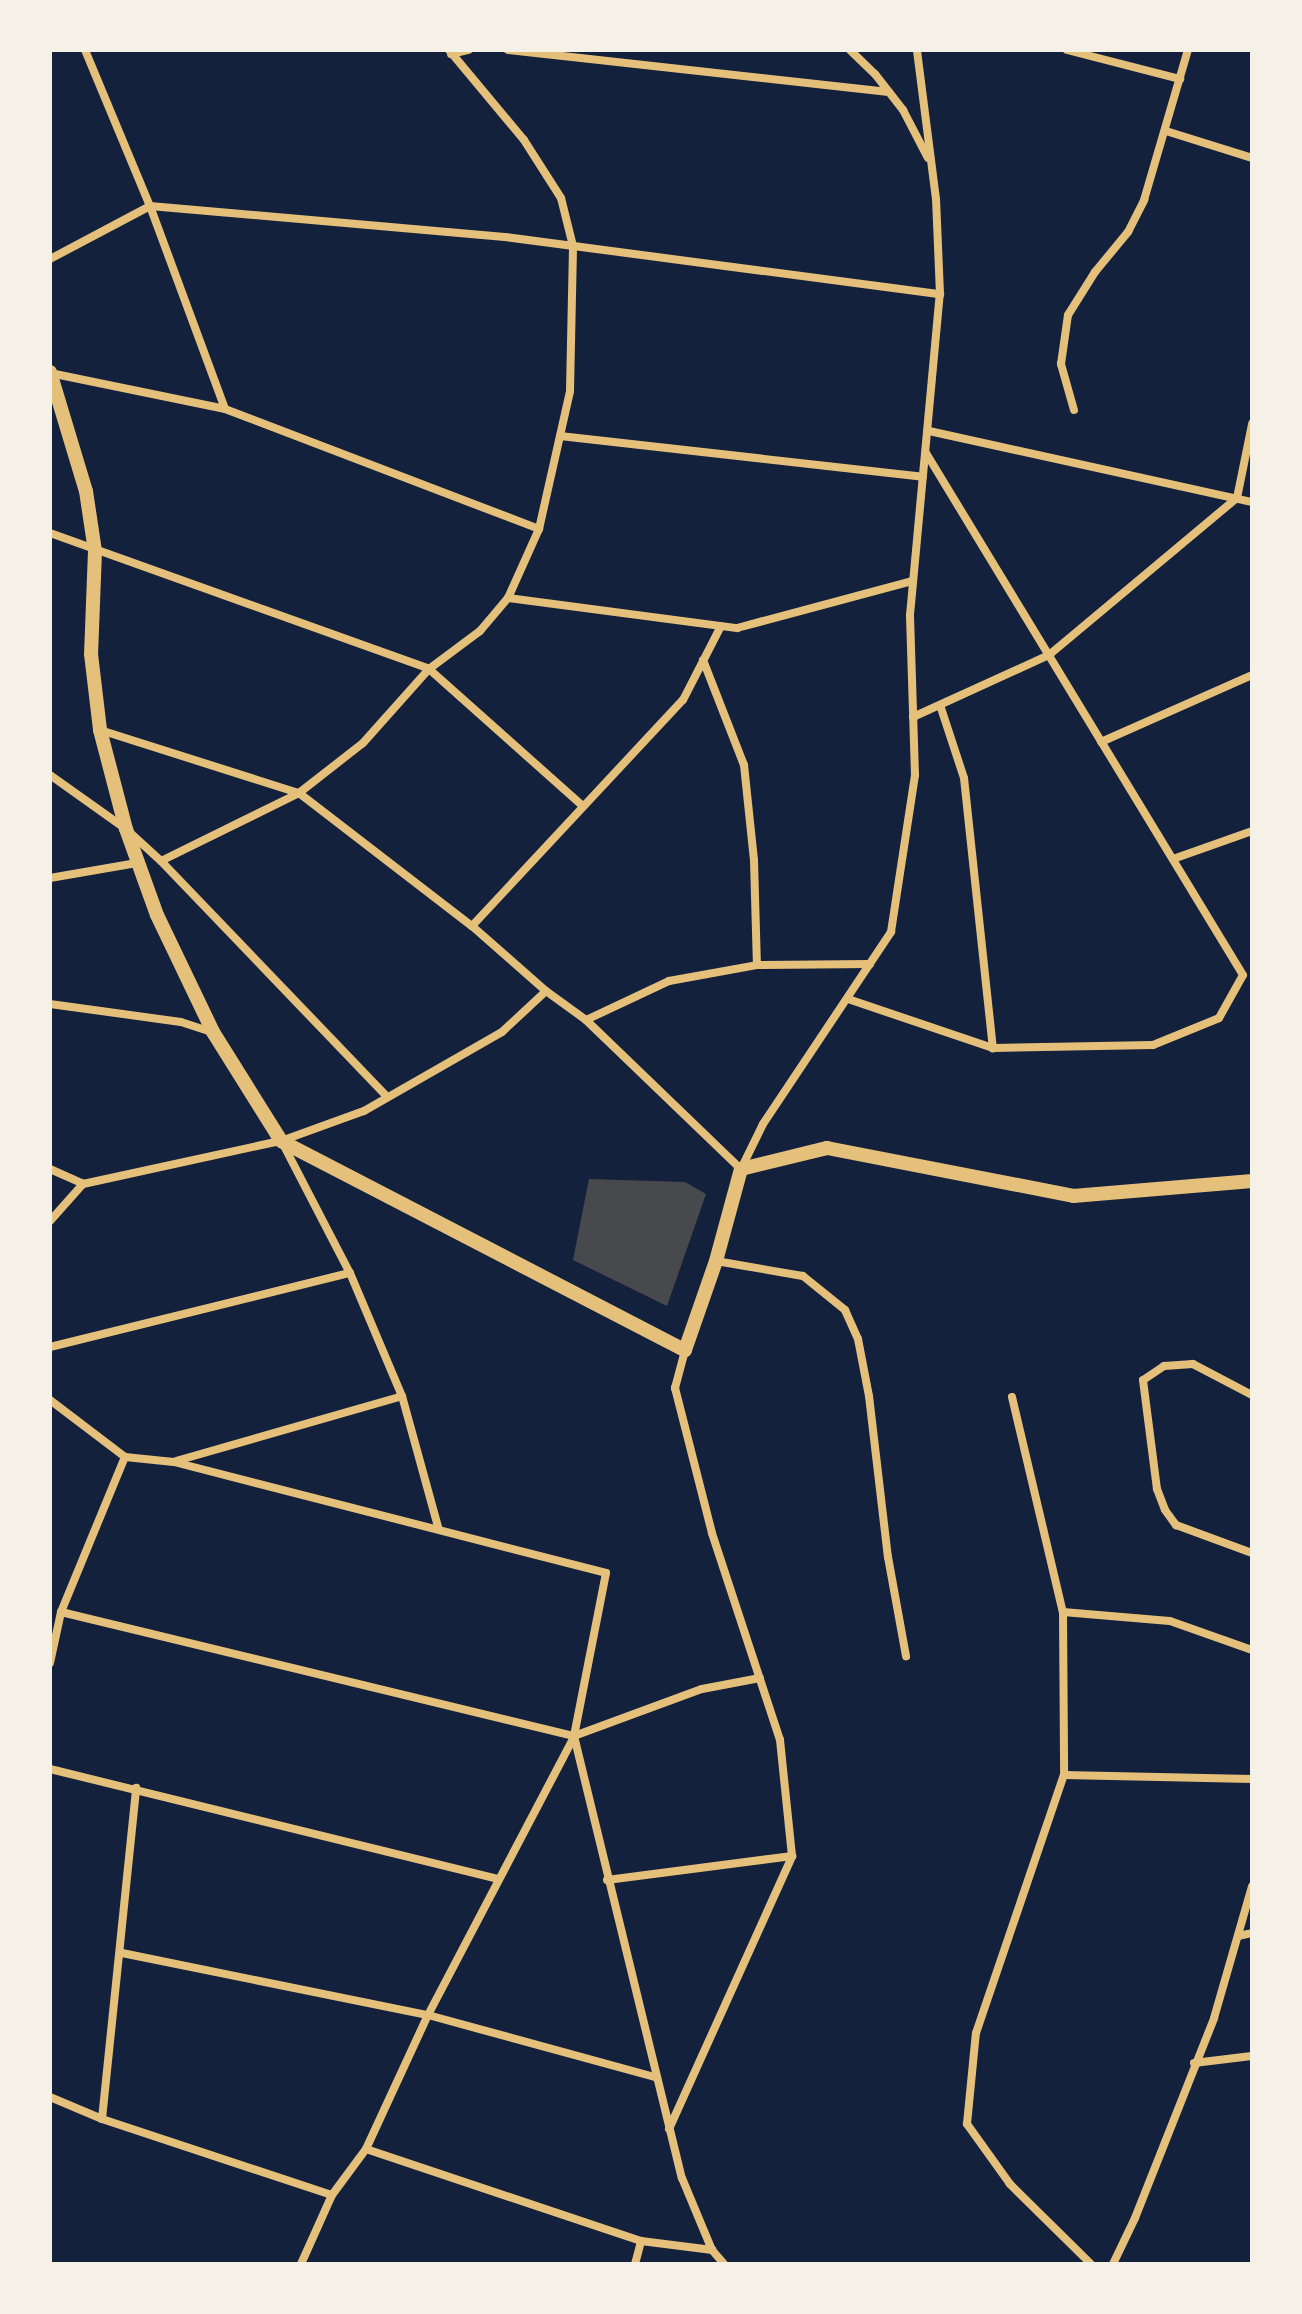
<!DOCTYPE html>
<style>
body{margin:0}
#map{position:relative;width:1302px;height:2314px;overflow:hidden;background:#14213d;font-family:"Libre Baskerville",serif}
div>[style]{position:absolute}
.building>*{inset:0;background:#48494c}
.minor>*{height:8px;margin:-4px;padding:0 4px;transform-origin:4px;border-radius:4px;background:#e5c07b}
.tertiary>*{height:14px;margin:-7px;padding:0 7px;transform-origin:7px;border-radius:7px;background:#e5c07b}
span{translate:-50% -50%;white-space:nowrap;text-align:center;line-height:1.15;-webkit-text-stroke:8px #f6f1e7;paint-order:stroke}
.frame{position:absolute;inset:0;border:52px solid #f6f1e7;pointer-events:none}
</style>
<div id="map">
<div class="building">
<i style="clip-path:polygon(589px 1179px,685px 1182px,706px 1194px,667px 1306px,573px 1260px)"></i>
</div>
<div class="minor">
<i style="left:85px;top:50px;width:169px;rotate:67.4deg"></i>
<i style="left:150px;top:206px;width:216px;rotate:69.7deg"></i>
<i style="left:508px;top:50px;width:383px;rotate:6.3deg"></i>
<i style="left:850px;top:50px;width:35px;rotate:44deg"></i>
<i style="left:875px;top:74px;width:46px;rotate:52.1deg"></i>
<i style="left:903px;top:110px;width:54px;rotate:62.5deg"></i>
<i style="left:1067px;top:50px;width:117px;rotate:14.4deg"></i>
<i style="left:451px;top:54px;width:18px;rotate:-13deg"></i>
<i style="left:1166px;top:131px;width:90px;rotate:17.4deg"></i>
<i style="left:50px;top:259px;width:113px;rotate:-27.9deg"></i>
<i style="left:150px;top:206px;width:356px;rotate:5deg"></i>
<i style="left:505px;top:237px;width:439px;rotate:7.5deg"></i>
<i style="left:50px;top:373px;width:179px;rotate:11.6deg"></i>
<i style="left:225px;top:409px;width:336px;rotate:20.9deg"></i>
<i style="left:1074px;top:410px;width:48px;rotate:-105.8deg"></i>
<i style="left:1061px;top:364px;width:49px;rotate:-81.9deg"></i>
<i style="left:1068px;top:315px;width:51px;rotate:-57.9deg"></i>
<i style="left:1095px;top:272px;width:52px;rotate:-50.5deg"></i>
<i style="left:1128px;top:232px;width:36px;rotate:-63deg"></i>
<i style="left:1144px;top:200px;width:156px;rotate:-73.7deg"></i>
<i style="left:929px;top:431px;width:331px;rotate:12.4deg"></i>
<i style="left:560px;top:436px;width:365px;rotate:6.4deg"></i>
<i style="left:50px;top:533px;width:403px;rotate:19.7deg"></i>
<i style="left:429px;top:669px;width:206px;rotate:41.7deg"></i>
<i style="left:508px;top:598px;width:231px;rotate:7.5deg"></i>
<i style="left:737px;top:628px;width:182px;rotate:-15deg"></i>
<i style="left:703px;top:660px;width:113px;rotate:68.7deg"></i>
<i style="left:744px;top:765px;width:96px;rotate:84deg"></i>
<i style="left:754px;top:860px;width:105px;rotate:88.4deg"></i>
<i style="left:940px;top:705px;width:77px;rotate:71.8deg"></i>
<i style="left:964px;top:778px;width:272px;rotate:83.9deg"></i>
<i style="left:913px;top:717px;width:149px;rotate:-24.5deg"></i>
<i style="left:1049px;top:655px;width:245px;rotate:-39.9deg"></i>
<i style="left:1237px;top:498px;width:76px;rotate:-78.5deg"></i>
<i style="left:100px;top:730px;width:209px;rotate:17.6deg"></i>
<i style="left:299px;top:793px;width:218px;rotate:37.6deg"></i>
<i style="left:472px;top:926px;width:98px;rotate:41.3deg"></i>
<i style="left:546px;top:991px;width:49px;rotate:35.9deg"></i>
<i style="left:586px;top:1020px;width:215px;rotate:43.9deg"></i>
<i style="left:741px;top:1169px;width:50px;rotate:-63.9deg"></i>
<i style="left:763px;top:1124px;width:231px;rotate:-56.3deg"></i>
<i style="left:891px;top:932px;width:159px;rotate:-81.3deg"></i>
<i style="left:915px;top:775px;width:160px;rotate:-91.8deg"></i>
<i style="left:910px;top:615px;width:322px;rotate:-84.7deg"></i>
<i style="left:940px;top:294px;width:95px;rotate:-92.4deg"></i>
<i style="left:936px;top:199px;width:150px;rotate:-97.3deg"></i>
<i style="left:1101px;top:742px;width:165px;rotate:-23.9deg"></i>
<i style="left:50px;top:775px;width:93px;rotate:35.4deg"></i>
<i style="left:126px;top:829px;width:47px;rotate:42.4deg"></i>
<i style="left:161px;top:861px;width:327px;rotate:46.2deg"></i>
<i style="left:1173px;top:859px;width:84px;rotate:-19.5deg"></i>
<i style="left:161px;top:861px;width:154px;rotate:-26.2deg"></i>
<i style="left:299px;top:793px;width:81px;rotate:-38deg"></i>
<i style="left:363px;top:743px;width:99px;rotate:-48.3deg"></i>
<i style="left:429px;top:669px;width:64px;rotate:-36.7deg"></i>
<i style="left:480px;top:631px;width:43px;rotate:-49.7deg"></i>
<i style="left:508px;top:598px;width:76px;rotate:-65.8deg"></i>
<i style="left:539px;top:529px;width:141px;rotate:-77.3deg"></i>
<i style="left:570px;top:391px;width:145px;rotate:-88.8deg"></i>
<i style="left:573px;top:246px;width:49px;rotate:-104deg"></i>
<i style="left:561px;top:198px;width:69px;rotate:-122.5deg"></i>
<i style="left:524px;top:140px;width:117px;rotate:-129.8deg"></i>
<i style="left:50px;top:878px;width:88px;rotate:-9.8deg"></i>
<i style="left:472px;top:926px;width:309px;rotate:-47deg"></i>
<i style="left:683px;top:700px;width:83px;rotate:-62.8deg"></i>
<i style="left:848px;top:999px;width:153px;rotate:18.7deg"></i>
<i style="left:993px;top:1048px;width:160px;rotate:-1.1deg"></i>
<i style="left:1153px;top:1045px;width:71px;rotate:-22.2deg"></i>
<i style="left:1219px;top:1018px;width:49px;rotate:-60.8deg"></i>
<i style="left:1243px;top:975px;width:611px;rotate:-121.27deg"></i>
<i style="left:50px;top:1004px;width:132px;rotate:7.8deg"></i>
<i style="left:181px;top:1022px;width:33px;rotate:18deg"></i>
<i style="left:586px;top:1020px;width:92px;rotate:-25.2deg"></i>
<i style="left:669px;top:981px;width:89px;rotate:-10.3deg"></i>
<i style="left:757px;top:965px;width:113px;rotate:-0.5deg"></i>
<i style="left:283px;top:1144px;width:145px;rotate:62.6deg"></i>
<i style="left:350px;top:1273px;width:134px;rotate:67.1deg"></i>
<i style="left:402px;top:1396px;width:136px;rotate:74.6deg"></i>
<i style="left:50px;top:1169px;width:36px;rotate:24deg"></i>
<i style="left:50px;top:1221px;width:50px;rotate:-48.3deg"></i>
<i style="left:83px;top:1184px;width:203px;rotate:-12.3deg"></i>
<i style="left:281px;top:1141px;width:88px;rotate:-19.9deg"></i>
<i style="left:364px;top:1111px;width:159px;rotate:-29.8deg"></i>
<i style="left:502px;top:1032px;width:60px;rotate:-43deg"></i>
<i style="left:716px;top:1261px;width:88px;rotate:9.8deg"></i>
<i style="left:803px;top:1276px;width:54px;rotate:39deg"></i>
<i style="left:845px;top:1310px;width:32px;rotate:66deg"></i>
<i style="left:858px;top:1339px;width:58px;rotate:79.1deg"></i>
<i style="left:869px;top:1396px;width:162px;rotate:83.3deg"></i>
<i style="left:888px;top:1557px;width:101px;rotate:79.7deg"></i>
<i style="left:50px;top:1347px;width:309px;rotate:-13.9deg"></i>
<i style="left:1252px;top:1395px;width:67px;rotate:-152.3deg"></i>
<i style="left:1193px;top:1364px;width:29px;rotate:176deg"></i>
<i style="left:1164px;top:1366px;width:25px;rotate:146deg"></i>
<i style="left:1143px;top:1380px;width:110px;rotate:82.7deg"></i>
<i style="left:1157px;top:1489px;width:22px;rotate:69deg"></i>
<i style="left:1165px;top:1510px;width:19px;rotate:54deg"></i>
<i style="left:1176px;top:1525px;width:81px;rotate:20.2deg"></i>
<i style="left:1012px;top:1397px;width:221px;rotate:76.7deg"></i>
<i style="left:1063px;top:1612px;width:163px;rotate:89.6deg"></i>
<i style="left:50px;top:1400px;width:94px;rotate:37.2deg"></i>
<i style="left:125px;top:1457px;width:49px;rotate:5.8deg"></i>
<i style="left:174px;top:1462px;width:446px;rotate:14.4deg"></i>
<i style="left:606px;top:1573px;width:166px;rotate:101.1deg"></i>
<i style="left:574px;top:1736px;width:455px;rotate:76.3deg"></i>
<i style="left:682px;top:2178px;width:78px;rotate:67.4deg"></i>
<i style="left:712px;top:2250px;width:18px;rotate:49deg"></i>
<i style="left:176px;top:1461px;width:235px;rotate:-16deg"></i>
<i style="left:61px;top:1612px;width:528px;rotate:13.59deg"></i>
<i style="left:574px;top:1736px;width:136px;rotate:-20.2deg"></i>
<i style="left:702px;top:1689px;width:59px;rotate:-10.7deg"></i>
<i style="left:1063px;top:1612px;width:107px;rotate:4.8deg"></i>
<i style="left:1170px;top:1621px;width:87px;rotate:19.5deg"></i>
<i style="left:50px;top:1663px;width:52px;rotate:-77.8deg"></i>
<i style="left:61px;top:1612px;width:168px;rotate:-67.6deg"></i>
<i style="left:50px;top:1769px;width:461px;rotate:13.8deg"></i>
<i style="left:607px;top:1880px;width:187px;rotate:-7.4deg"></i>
<i style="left:1238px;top:1936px;width:14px;rotate:-12deg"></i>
<i style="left:122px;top:1953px;width:312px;rotate:11.5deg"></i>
<i style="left:428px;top:2015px;width:235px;rotate:15.3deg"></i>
<i style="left:1194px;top:2063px;width:58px;rotate:-6.9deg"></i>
<i style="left:50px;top:2097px;width:56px;rotate:22.9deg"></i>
<i style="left:102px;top:2119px;width:242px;rotate:18.3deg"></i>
<i style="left:102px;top:2119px;width:333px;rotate:-84.1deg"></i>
<i style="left:669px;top:2129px;width:299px;rotate:-65.7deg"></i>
<i style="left:792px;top:1856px;width:117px;rotate:-95.9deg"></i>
<i style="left:780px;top:1740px;width:218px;rotate:-108.2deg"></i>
<i style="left:712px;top:1533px;width:150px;rotate:-104.3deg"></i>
<i style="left:675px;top:1388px;width:39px;rotate:-75deg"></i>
<i style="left:366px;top:2149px;width:290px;rotate:18.5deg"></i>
<i style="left:641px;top:2241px;width:72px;rotate:7.2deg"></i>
<i style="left:301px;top:2264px;width:76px;rotate:-65.8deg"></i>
<i style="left:332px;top:2195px;width:57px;rotate:-53.5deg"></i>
<i style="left:366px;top:2149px;width:148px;rotate:-65.2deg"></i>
<i style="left:428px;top:2015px;width:314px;rotate:-62.3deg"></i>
<i style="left:635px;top:2264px;width:24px;rotate:-75deg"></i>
<i style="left:1091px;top:2264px;width:114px;rotate:-135.4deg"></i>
<i style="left:1010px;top:2184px;width:74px;rotate:-125.6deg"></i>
<i style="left:967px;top:2124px;width:91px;rotate:-84.4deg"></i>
<i style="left:976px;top:2033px;width:273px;rotate:-71.2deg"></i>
<i style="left:1064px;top:1775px;width:188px;rotate:1.2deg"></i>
<i style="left:1113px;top:2264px;width:51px;rotate:-64.4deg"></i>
<i style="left:1135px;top:2218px;width:215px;rotate:-68.4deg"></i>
<i style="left:1214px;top:2018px;width:137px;rotate:-73.9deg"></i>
</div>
<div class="tertiary">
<i style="left:50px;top:372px;width:124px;rotate:73.2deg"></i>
<i style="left:86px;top:491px;width:61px;rotate:81.5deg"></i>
<i style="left:95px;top:551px;width:103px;rotate:92.2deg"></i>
<i style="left:91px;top:654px;width:77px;rotate:83.2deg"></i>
<i style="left:100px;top:730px;width:102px;rotate:75.3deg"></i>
<i style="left:126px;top:829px;width:91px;rotate:70.2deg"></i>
<i style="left:157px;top:915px;width:130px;rotate:64.4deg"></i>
<i style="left:213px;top:1032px;width:128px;rotate:58deg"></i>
<i style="left:281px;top:1141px;width:455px;rotate:27.4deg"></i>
<i style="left:685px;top:1350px;width:94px;rotate:-70.8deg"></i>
<i style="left:716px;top:1261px;width:95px;rotate:-74.8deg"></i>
<i style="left:741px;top:1169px;width:89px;rotate:-13.7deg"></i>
<i style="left:827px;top:1148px;width:251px;rotate:11deg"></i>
<i style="left:1073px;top:1196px;width:180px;rotate:-4.8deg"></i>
</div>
<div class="frame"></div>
</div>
